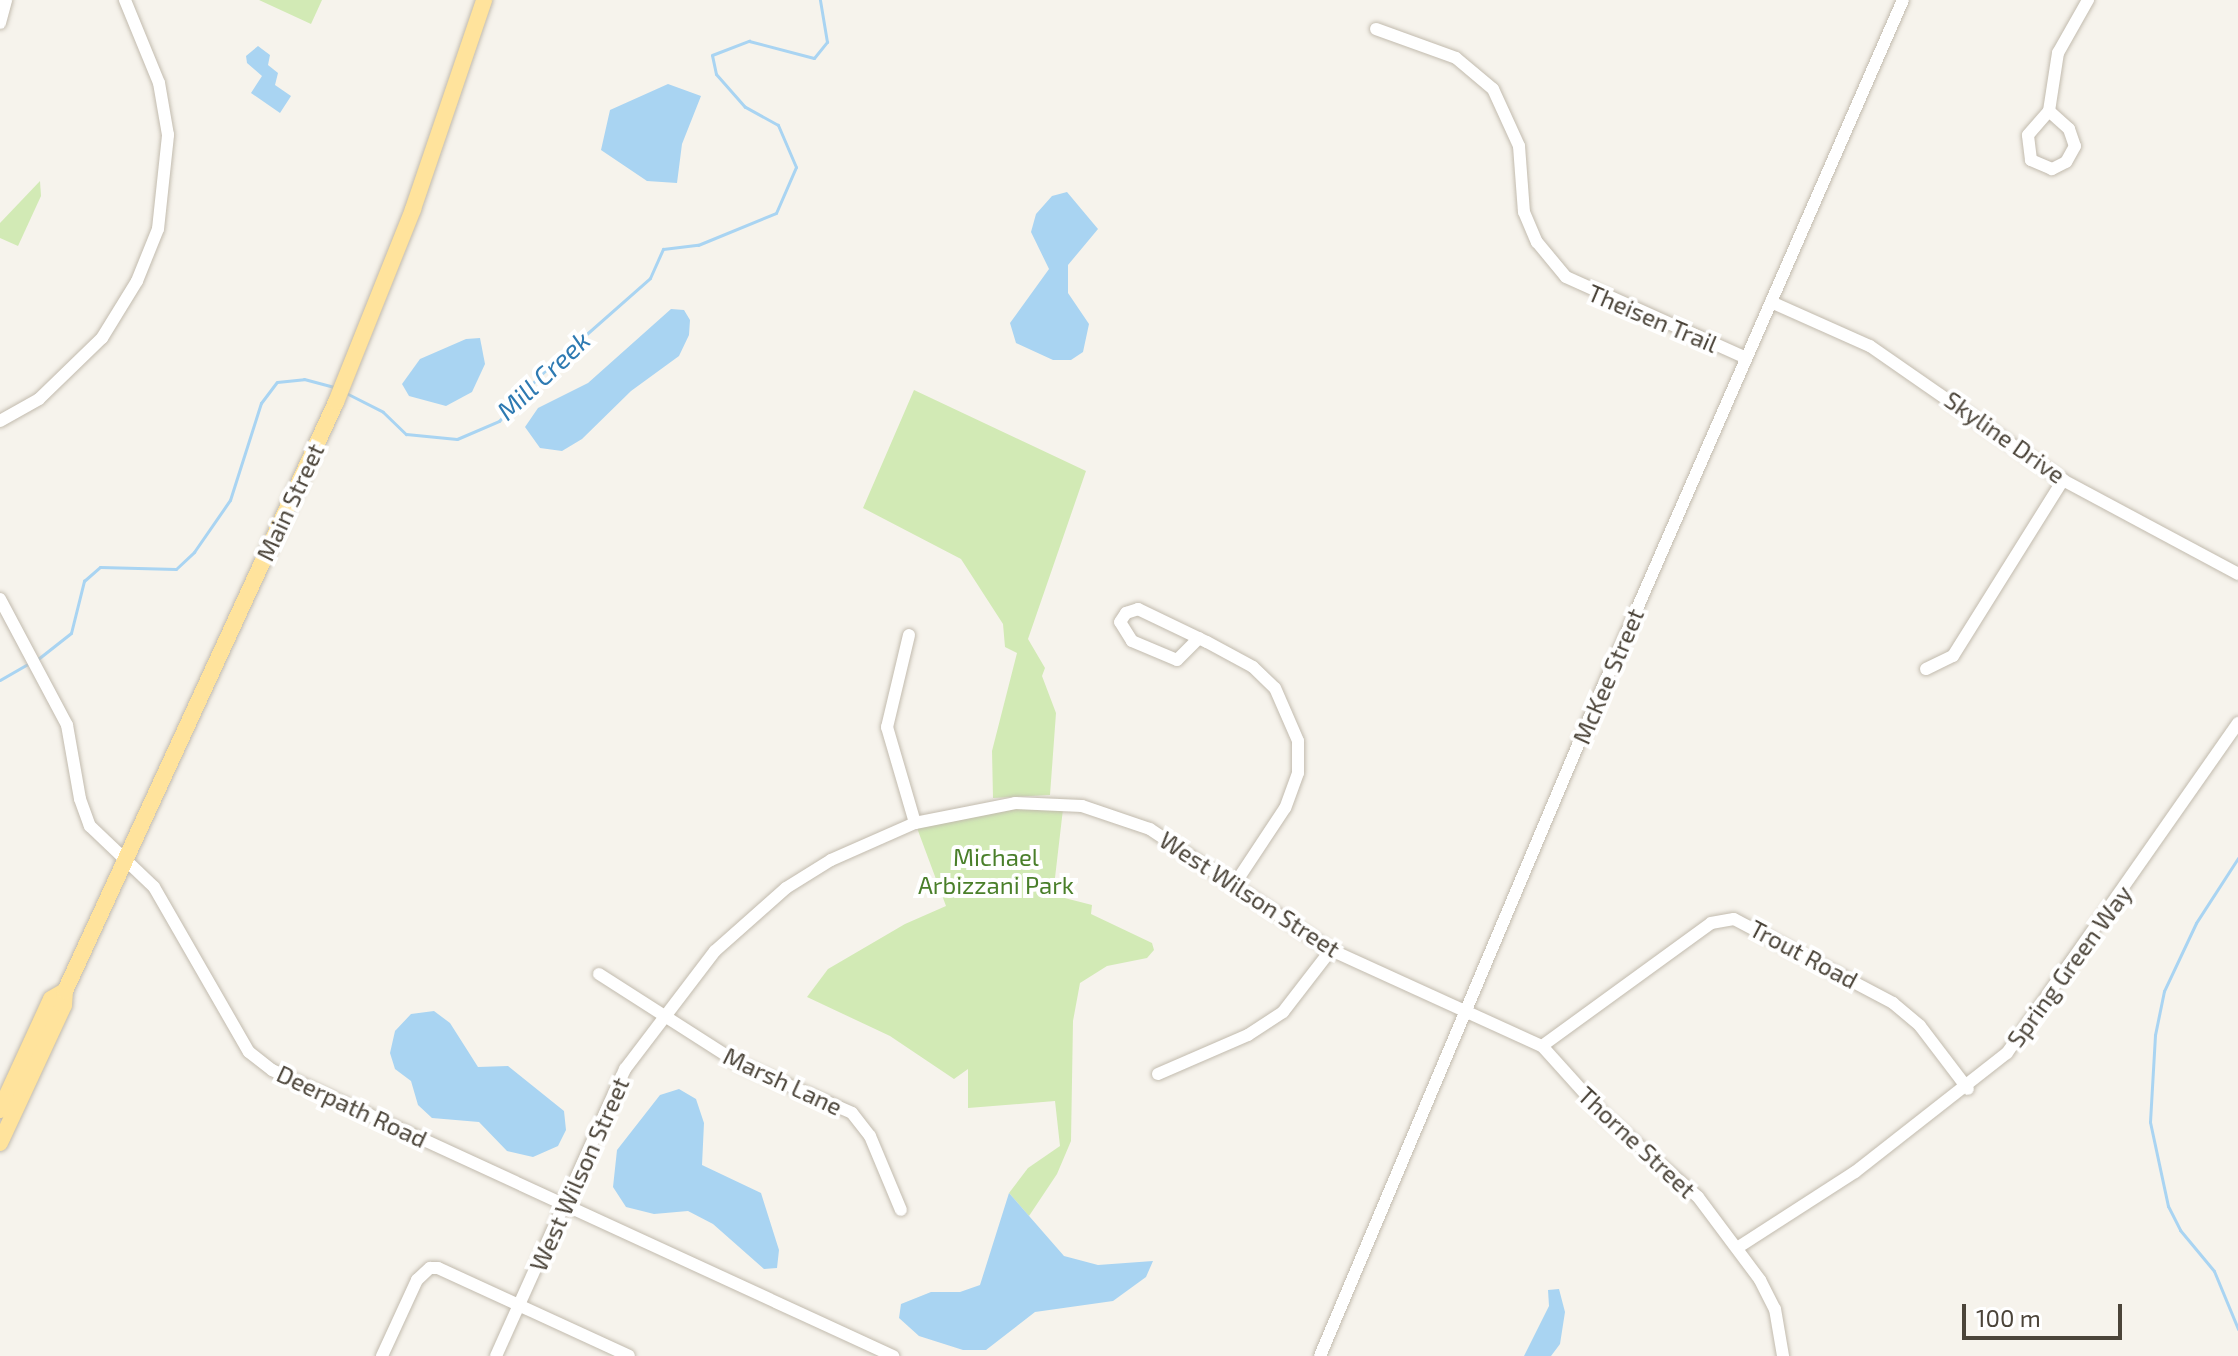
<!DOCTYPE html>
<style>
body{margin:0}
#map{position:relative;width:2238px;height:1356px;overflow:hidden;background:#f6f3ec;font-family:"Exo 2",sans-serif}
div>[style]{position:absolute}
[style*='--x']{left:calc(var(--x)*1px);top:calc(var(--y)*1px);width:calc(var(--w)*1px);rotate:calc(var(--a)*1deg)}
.green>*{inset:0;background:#d2eab5}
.water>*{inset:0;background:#a9d4f2}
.stream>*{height:3px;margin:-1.5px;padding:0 1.5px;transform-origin:1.5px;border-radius:1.5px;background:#a9d4f2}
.roads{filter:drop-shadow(0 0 2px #c2bbae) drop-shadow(0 0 2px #c2bbae)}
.minor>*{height:12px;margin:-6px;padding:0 6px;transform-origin:6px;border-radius:6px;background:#fff}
.major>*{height:16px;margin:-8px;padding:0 8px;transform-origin:8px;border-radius:8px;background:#ffe39c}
span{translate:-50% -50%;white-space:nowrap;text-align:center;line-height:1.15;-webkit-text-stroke:8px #fff;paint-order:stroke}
.street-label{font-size:24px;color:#4b4439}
.park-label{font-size:24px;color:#4a7f2a}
.water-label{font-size:26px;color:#2e7ab2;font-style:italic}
.scale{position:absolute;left:1962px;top:1304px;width:160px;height:36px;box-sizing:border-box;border:4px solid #4b4439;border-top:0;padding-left:10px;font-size:24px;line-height:28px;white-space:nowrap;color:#4b4439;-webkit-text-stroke:6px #fff;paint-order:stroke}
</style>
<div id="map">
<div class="green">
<i style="clip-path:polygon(259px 0,322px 0,311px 24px)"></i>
<i style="clip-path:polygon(40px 181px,41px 196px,18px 246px,0 238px,0 223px)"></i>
<i style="clip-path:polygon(914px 390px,1086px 471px,1028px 639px,1045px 668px,1042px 676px,1056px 713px,1050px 795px,993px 798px,992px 751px,1017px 653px,1005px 647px,1003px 624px,961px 559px,863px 508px)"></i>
<i style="clip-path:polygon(1017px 809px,1063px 809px,1053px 895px,1092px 905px,1091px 914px,1152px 943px,1154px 950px,1147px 958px,1107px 966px,1080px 983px,1073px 1021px,1071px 1141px,1057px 1174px,1029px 1216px,1009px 1193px,1028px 1168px,1060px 1146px,1055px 1101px,968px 1108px,968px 1069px,954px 1079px,890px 1036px,807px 997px,828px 969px,905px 924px,946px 906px,917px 828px)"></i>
</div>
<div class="water">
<i style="clip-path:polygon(258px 46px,270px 55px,268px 65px,278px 73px,275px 85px,291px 96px,280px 113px,251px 93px,262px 76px,247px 63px,246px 56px)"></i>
<i style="clip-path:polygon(668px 84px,701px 96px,682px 144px,677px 183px,647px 181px,601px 150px,610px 110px)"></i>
<i style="clip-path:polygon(1067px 192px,1098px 229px,1068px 265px,1068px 293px,1089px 324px,1083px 352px,1071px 360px,1053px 360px,1016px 343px,1010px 323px,1049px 269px,1031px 232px,1036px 214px,1052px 196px)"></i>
<i style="clip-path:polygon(671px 309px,684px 310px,690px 320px,689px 335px,679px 356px,631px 391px,582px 439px,562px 451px,540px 448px,525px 427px,538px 408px,588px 383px)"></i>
<i style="clip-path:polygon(480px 338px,485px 364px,472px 392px,446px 406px,409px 396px,402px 384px,420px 359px,466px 339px)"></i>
<i style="clip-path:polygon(434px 1011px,450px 1023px,478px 1067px,508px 1066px,564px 1111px,566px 1130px,558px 1146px,533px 1157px,507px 1151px,479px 1122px,432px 1118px,418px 1105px,411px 1081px,395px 1069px,390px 1053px,395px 1031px,411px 1014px)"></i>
<i style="clip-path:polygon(679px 1089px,696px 1099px,704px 1123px,702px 1165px,761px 1193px,779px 1250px,777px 1268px,764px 1269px,713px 1224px,688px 1211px,654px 1214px,626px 1207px,613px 1187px,617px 1150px,660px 1095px)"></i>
<i style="clip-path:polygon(1009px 1193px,1064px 1256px,1098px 1265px,1153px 1261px,1146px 1277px,1113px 1301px,1035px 1312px,986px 1350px,963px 1350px,919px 1336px,899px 1318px,901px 1304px,931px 1292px,960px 1292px,980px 1285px)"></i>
<i style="clip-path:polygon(1559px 1289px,1565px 1312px,1560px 1344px,1551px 1356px,1524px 1356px,1549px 1306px,1548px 1290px)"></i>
</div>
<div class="stream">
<i style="--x:348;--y:394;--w:39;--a:27"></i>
<i style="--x:383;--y:412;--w:32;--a:44"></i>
<i style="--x:406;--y:434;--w:51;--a:5.6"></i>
<i style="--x:457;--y:439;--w:46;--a:-23.2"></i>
<i style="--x:499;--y:421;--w:60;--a:-48.4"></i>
<i style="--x:539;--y:376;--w:148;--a:-41.4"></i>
<i style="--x:650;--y:278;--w:32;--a:-66"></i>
<i style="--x:663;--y:249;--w:35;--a:-7"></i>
<i style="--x:698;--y:245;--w:84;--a:-22.3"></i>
<i style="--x:776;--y:213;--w:50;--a:-66.5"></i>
<i style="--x:796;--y:167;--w:46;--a:-113.2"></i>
<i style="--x:778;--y:125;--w:38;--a:-151"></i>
<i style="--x:745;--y:107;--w:44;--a:-131.3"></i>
<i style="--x:716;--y:74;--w:19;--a:-102"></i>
<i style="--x:712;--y:55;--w:40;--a:-21"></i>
<i style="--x:749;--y:41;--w:67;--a:14.7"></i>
<i style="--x:814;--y:58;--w:21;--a:-51"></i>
<i style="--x:827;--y:42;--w:43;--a:-99.5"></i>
<i style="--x:38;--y:659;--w:42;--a:-38.2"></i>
<i style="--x:71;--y:633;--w:54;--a:-76"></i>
<i style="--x:84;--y:581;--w:21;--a:-41"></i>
<i style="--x:100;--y:567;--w:76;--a:1.5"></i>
<i style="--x:176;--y:569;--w:25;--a:-43"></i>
<i style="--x:194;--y:552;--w:63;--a:-55.3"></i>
<i style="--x:230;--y:500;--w:102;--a:-72.3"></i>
<i style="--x:261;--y:403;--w:26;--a:-53"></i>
<i style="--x:277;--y:382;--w:27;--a:-6"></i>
<i style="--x:304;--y:379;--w:31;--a:15"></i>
<i style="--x:0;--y:680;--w:36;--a:-30"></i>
<i style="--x:2238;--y:858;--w:77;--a:122.9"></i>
<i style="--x:2196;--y:923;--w:75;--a:115.2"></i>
<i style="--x:2164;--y:991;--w:45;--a:101.6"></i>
<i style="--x:2155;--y:1035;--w:87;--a:93.3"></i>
<i style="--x:2150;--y:1122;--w:86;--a:77.9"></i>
<i style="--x:2168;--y:1206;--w:27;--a:63"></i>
<i style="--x:2180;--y:1230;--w:53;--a:50.3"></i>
<i style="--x:2214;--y:1271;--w:63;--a:67.5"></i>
</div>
<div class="roads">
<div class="minor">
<i style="--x:0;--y:23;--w:24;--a:-75"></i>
<i style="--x:1376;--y:29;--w:85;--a:19.9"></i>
<i style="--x:1456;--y:58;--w:48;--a:40"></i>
<i style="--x:1493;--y:89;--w:63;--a:65.5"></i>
<i style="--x:1519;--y:146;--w:66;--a:85.7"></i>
<i style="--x:1524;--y:212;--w:33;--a:67"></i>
<i style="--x:1537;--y:242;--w:45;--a:50.4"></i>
<i style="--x:1566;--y:277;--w:197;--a:24.2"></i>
<i style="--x:2049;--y:111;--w:27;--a:42"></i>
<i style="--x:2069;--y:129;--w:18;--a:71"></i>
<i style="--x:2075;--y:146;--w:18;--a:119"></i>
<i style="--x:2066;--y:162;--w:16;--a:153"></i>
<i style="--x:2052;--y:169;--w:23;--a:-157"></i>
<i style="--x:2031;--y:160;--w:25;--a:-97"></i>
<i style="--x:2028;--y:135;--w:32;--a:-49"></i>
<i style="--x:2049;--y:111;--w:59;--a:-81.2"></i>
<i style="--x:2058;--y:53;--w:61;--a:-60.5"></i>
<i style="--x:1771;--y:302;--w:108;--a:24"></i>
<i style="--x:1870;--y:346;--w:235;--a:34.8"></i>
<i style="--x:2063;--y:480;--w:199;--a:28.2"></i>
<i style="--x:0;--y:421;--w:45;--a:-29.4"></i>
<i style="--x:39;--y:399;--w:88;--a:-44.1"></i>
<i style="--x:102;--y:338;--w:67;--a:-58.4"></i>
<i style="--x:137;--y:281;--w:56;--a:-68"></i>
<i style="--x:158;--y:229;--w:95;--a:-83.9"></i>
<i style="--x:168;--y:135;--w:53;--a:-99.8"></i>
<i style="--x:159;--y:83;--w:90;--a:-112.3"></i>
<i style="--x:0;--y:599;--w:143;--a:62"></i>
<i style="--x:67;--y:725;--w:75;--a:80"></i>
<i style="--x:80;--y:799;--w:29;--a:70"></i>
<i style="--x:90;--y:826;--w:88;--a:43.6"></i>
<i style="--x:154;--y:887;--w:190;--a:60.1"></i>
<i style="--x:249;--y:1052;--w:29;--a:38"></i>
<i style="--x:272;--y:1070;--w:684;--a:24.73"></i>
<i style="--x:909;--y:635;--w:95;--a:103.4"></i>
<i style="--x:887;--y:727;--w:100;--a:73.7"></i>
<i style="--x:1199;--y:638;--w:31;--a:135"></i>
<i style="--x:1177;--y:660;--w:49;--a:-157.1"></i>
<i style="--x:1132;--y:641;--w:22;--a:-122"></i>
<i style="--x:1120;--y:622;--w:11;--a:-56"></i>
<i style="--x:1126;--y:613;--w:13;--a:-18"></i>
<i style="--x:1138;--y:609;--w:76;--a:25.6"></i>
<i style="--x:1207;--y:642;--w:52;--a:28.5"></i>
<i style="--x:1253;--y:667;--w:30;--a:44"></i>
<i style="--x:1275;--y:688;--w:58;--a:66.5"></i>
<i style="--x:1298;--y:741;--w:32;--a:90"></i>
<i style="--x:1298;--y:773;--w:37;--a:110"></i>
<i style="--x:1285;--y:808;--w:89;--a:123.5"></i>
<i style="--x:1926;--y:669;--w:30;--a:-26"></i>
<i style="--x:1953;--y:656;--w:208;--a:-58"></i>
<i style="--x:599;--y:974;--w:167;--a:32.6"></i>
<i style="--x:740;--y:1064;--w:122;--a:23.6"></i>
<i style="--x:852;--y:1113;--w:29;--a:52"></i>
<i style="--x:870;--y:1136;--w:80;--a:67.3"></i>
<i style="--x:1542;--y:1046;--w:209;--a:-36"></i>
<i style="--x:1711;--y:923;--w:23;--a:-10"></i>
<i style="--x:1734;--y:919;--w:180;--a:27.8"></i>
<i style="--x:1893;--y:1003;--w:35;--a:40"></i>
<i style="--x:1920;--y:1026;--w:79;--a:52.7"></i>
<i style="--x:1158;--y:1074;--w:98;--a:-23.4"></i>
<i style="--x:1248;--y:1035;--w:42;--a:-33.3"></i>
<i style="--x:1283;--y:1012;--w:78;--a:-52.3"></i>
<i style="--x:1737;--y:1248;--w:140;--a:-32.8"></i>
<i style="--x:1855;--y:1172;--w:193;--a:-38.1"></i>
<i style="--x:2007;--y:1053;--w:403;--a:-55"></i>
<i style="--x:382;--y:1356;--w:84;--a:-65.3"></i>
<i style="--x:417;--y:1280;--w:18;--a:-43"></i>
<i style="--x:430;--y:1268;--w:8;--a:0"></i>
<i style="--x:438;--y:1268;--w:210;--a:24.7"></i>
<i style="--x:496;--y:1356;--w:315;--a:-65.8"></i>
<i style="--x:625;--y:1069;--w:148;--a:-52.7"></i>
<i style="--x:715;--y:951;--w:95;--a:-41.6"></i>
<i style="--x:786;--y:888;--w:53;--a:-31.9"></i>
<i style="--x:831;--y:860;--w:92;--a:-23.8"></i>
<i style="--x:915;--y:823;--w:102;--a:-11.3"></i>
<i style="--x:1015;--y:803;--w:67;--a:2.6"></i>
<i style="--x:1082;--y:806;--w:72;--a:18.7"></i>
<i style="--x:1150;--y:829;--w:218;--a:33.8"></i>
<i style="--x:1331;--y:950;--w:232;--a:24.5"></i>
<i style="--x:1542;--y:1046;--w:96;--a:48"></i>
<i style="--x:1606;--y:1117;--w:122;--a:41"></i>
<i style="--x:1698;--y:1197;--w:104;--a:53.2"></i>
<i style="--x:1760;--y:1280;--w:33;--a:63"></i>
<i style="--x:1775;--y:1309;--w:48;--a:80.3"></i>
<i style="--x:1320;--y:1356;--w:697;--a:-67.11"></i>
<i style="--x:1591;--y:714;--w:779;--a:-66.4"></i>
</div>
<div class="major">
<i style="--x:0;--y:1110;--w:122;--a:-65.3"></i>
<i style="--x:51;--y:999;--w:16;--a:-30"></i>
<i style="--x:0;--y:1143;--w:152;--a:-65.1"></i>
<i style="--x:64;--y:1005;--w:14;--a:-86"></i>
<i style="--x:65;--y:991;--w:648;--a:-65.29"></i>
<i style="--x:336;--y:402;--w:208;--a:-68.2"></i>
<i style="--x:413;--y:209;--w:221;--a:-71.2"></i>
</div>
</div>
<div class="street-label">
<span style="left:1653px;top:318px;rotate:23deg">Theisen Trail</span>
<span style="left:2005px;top:437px;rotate:35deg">Skyline Drive</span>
<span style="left:290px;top:502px;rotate:-65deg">Main Street</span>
<span style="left:1608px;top:676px;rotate:-67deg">McKee Street</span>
<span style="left:1250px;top:894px;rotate:33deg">West Wilson Street</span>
<span style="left:1804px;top:954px;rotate:28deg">Trout Road</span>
<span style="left:2069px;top:966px;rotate:-54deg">Spring Green Way</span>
<span style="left:783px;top:1081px;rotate:25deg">Marsh Lane</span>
<span style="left:352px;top:1106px;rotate:25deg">Deerpath Road</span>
<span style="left:1637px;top:1142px;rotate:43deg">Thorne Street</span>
<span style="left:579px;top:1174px;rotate:-66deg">West Wilson Street</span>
</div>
<div class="park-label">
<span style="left:996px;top:871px">Michael<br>Arbizzani Park</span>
</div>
<div class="water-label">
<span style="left:543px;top:375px;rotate:-43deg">Mill Creek</span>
</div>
<div class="scale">100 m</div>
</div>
